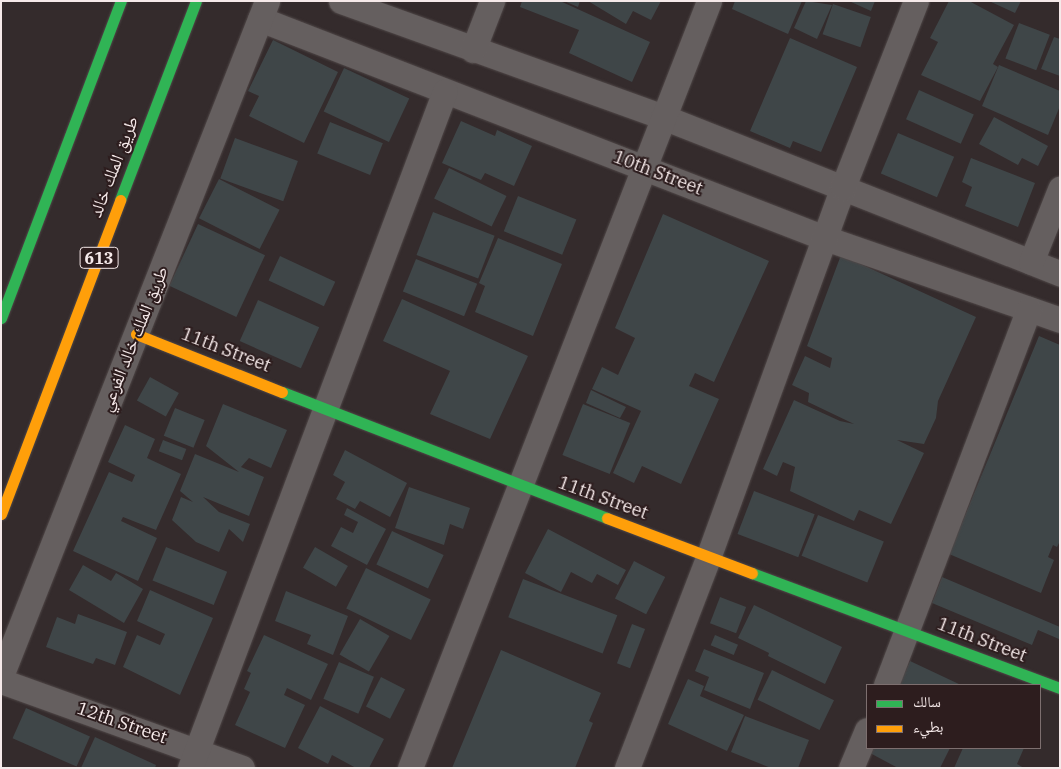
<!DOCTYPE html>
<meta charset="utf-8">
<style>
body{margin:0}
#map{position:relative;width:1061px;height:769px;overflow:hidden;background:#342b2c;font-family:"IBM Plex Serif","Noto Naskh Arabic",serif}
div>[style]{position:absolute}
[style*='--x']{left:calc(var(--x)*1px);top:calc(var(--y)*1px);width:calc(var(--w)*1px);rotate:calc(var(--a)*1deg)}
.building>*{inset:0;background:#3f4648;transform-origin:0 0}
.roads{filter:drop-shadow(0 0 1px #4f4747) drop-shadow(0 0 1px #4f4747)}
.street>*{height:25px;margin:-12.5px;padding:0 12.5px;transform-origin:12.5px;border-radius:12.5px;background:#655f5f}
.fast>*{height:11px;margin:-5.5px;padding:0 5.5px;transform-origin:5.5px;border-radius:5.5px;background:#30b455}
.slow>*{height:11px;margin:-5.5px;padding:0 5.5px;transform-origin:5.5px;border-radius:5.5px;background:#ff9f0a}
span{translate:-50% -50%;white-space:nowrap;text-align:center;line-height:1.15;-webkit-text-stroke:4px #2d1d1e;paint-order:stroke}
.shield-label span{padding:1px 4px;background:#2d1d1e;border:1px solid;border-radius:4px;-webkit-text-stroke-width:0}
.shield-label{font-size:16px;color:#f5e9e9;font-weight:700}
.street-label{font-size:18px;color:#f5e9e9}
.frame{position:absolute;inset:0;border:2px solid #f5e9e9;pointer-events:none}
.legend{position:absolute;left:866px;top:684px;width:175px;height:65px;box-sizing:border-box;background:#2d1d1e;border:1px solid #7d6f6f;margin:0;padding:6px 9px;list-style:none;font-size:15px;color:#f5e9e9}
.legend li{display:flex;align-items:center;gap:10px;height:25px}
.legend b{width:25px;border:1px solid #7d6f6f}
</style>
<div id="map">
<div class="building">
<i style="clip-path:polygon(522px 1px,560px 1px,650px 42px,632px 82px,569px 53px,579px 30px,520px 7px)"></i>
<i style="clip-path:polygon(564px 1px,580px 1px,578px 7px)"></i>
<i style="clip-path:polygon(588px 1px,661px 1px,651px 20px,633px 11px,626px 24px)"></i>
<i style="clip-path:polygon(735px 1px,802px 1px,788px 34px,732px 9px)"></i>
<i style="clip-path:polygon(806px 1px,832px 5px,817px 39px,794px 28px)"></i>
<i style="clip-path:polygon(849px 1px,875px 1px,871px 11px)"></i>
<i style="clip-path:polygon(949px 1px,969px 1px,1014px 25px,993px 64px,998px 67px,980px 101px,921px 75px,938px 42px,930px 38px)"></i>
<i style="clip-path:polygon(989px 1px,1021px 1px,1015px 13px)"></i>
<i style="left:833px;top:4px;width:40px;height:32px;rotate:19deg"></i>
<i style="left:1019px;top:23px;width:33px;height:38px;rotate:21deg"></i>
<i style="clip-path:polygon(1054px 37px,1060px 39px,1060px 76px,1041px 69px)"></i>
<i style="clip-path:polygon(790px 38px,857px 67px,821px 152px,793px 141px,790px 148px,750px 131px)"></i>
<i style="clip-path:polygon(273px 40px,338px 72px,304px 143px,249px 116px,259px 96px,248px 91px)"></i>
<i style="clip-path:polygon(999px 65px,1060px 91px,1060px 106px,1048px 135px,982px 106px)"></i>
<i style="left:344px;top:68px;width:72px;height:48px;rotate:25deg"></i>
<i style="left:919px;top:90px;width:60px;height:32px;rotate:24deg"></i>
<i style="clip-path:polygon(994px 117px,1048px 146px,1038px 166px,1022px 158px,1018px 165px,979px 144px)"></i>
<i style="clip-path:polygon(461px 121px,495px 136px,497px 130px,532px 146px,514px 186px,485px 173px,481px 180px,442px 163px)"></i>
<i style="left:330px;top:122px;width:57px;height:34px;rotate:22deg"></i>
<i style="left:898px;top:133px;width:61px;height:44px;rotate:23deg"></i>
<i style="left:235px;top:138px;width:67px;height:43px;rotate:20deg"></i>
<i style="clip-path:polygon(971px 158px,1035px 183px,1018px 227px,965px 206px,972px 187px,962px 182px)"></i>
<i style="left:449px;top:168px;width:64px;height:34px;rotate:26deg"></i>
<i style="left:219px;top:179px;width:68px;height:44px;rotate:27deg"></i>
<i style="left:518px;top:196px;width:63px;height:38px;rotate:22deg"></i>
<i style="left:433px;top:212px;width:66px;height:46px;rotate:21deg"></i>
<i style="clip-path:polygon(663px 214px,769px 261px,714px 382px,695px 373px,689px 386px,719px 399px,681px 484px,642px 466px,634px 483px,613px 473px,641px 411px,592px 389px,602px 367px,618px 375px,635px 338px,615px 328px)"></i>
<i style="left:198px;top:224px;width:74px;height:68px;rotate:25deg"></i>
<i style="clip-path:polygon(498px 238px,562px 264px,533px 336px,475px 312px,485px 286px,479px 283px)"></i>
<i style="clip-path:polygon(841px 255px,976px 317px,938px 401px,936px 418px,924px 444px,897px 440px,924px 453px,891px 524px,859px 510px,854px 521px,790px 491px,795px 467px,783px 462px,777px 476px,763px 469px,794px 400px,840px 421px,854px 424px,808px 402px,809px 393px,792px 385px,805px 356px,830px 368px,832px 358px,807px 346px)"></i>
<i style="left:280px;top:256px;width:61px;height:27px;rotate:25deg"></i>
<i style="left:416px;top:259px;width:66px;height:35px;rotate:22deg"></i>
<i style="clip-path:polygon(402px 299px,528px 356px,490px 439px,430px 414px,450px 371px,383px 341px)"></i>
<i style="left:258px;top:300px;width:67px;height:45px;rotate:24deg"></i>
<i style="clip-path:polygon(1039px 336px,1060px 345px,1060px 541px,1057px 547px,1053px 545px,1048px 557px,1054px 560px,1041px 593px,949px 554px)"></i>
<i style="left:150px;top:377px;width:33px;height:27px;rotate:29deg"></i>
<i style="clip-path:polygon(591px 390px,626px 407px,620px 418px,586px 403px)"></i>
<i style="clip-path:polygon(223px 404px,287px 430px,271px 468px,249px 458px,241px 467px,264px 477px,249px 516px,203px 497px,219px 512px,250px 524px,243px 542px,229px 529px,219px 552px,196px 542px,172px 520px,181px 497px,193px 502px,180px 491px,195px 454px,239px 472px,206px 446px)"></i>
<i style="left:583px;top:404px;width:51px;height:55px;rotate:22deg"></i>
<i style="left:175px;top:408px;width:32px;height:30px;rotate:22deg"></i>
<i style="clip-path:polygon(125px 425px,155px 439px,147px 458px,181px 474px,156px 530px,123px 517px,121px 521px,157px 538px,138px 581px,73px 551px,109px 472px,132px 482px,135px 475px,108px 462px)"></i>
<i style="left:163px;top:440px;width:25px;height:12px;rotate:21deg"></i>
<i style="clip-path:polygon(345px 450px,407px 483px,390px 517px,360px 501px,355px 509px,336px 499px,345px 482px,333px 475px)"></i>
<i style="clip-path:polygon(409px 487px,470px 508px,463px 529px,450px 524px,444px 545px,395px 528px)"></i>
<i style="left:754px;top:491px;width:65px;height:46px;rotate:21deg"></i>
<i style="clip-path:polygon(347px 508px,386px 529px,367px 565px,331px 546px,341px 527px,353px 533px,358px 522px,344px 515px)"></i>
<i style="left:818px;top:515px;width:71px;height:44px;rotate:22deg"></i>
<i style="clip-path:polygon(548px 529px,626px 570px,618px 585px,597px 574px,592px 583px,571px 572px,561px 592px,525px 573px)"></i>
<i style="left:392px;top:531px;width:57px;height:37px;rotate:25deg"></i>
<i style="left:166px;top:547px;width:66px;height:36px;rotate:22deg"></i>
<i style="left:315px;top:547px;width:38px;height:24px;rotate:30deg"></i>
<i style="left:634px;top:561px;width:35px;height:42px;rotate:27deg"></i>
<i style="clip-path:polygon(83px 565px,111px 581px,116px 573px,143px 589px,124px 623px,69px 590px)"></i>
<i style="left:366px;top:568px;width:72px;height:45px;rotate:26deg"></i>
<i style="clip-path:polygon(942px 577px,1060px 627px,1059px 639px,1038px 630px,1032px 645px,932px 603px)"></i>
<i style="left:523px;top:579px;width:101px;height:41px;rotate:21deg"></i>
<i style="clip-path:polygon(150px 590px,213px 618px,180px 695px,123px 667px,137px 635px,160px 645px,165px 634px,137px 621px)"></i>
<i style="clip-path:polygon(286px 591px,348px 616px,333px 655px,307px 644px,311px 635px,275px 621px)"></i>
<i style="left:720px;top:597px;width:28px;height:28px;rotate:21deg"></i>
<i style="clip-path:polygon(754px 605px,842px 647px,825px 684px,768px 656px,769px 653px,738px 638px)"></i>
<i style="clip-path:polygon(78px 614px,127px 632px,115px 665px,96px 658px,93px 664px,46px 647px,57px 617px,75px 624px)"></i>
<i style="left:360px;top:619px;width:34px;height:41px;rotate:30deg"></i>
<i style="left:632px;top:624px;width:14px;height:42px;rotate:21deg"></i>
<i style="clip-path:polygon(264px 635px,328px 664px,311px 700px,287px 688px,284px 695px,305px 705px,285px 748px,235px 725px,250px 692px,244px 689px,251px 673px,247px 671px)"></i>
<i style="left:715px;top:635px;width:25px;height:11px;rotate:23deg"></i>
<i style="clip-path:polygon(704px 649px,764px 673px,750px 709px,704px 690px,709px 677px,695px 671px)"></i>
<i style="clip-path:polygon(501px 650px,601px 693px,589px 721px,593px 723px,575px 768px,452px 768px)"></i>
<i style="clip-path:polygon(910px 661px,961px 685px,899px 685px)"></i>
<i style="left:339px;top:662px;width:38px;height:40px;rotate:23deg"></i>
<i style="left:772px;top:670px;width:69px;height:33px;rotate:26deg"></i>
<i style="left:381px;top:677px;width:27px;height:33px;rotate:27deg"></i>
<i style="clip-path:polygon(688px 679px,704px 686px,700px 696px,744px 715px,727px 751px,668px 724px)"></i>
<i style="clip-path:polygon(320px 706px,384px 739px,369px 768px,356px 768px,332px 755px,328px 764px,298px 748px)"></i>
<i style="left:26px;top:708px;width:70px;height:33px;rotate:24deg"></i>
<i style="clip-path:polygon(745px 716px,809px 740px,798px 768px,771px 768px,731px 752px)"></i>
<i style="clip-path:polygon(95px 737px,156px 765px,155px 768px,81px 768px)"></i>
<i style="clip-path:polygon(873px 748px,950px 748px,940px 768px,898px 768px,870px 753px)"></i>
<i style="clip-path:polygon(963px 748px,1024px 748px,1017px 764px,1024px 768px,954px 768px)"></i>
</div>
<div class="roads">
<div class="street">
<i style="--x:341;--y:1;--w:342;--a:19.8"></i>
<i style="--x:663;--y:117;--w:427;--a:21.5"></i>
<i style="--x:260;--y:19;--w:606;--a:21.19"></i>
<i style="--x:825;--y:238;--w:249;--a:19.2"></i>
<i style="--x:473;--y:50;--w:53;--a:-68.8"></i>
<i style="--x:1031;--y:262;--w:79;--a:-68.3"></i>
<i style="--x:1;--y:676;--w:726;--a:-68.49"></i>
<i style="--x:1;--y:681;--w:256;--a:19.8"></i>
<i style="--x:886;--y:685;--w:402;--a:-69.2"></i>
<i style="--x:190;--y:768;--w:723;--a:-69.36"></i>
<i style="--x:410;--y:768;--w:823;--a:-68.7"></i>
<i style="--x:627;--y:768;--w:228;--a:-68.9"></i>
<i style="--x:709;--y:555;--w:392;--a:-70"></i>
<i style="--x:843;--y:187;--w:200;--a:-68.6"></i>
<i style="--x:851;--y:768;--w:41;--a:-67.2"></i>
</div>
<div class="fast">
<i style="--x:120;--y:200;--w:213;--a:-69.1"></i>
<i style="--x:1;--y:318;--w:339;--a:-69.3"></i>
<i style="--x:282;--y:392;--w:349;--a:21.2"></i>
<i style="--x:752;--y:573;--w:329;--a:20.5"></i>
</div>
<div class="slow">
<i style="--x:136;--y:334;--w:157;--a:21.7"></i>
<i style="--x:1;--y:514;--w:336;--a:-69.2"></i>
<i style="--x:607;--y:518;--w:155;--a:20.8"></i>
</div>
</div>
<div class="shield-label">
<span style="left:99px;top:258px">613</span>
</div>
<div class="street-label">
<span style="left:114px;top:167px;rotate:-69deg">طريق الملك خالد</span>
<span style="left:658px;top:173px;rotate:21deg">10th Street</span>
<span style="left:134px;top:339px;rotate:-68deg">طريق الملك خالد الفرعي</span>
<span style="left:226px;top:350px;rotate:21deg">11th Street</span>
<span style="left:603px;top:498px;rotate:20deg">11th Street</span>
<span style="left:982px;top:640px;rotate:21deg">11th Street</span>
<span style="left:122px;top:723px;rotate:19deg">12th Street</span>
</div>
<div class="frame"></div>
<ul class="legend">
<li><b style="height:6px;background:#30b455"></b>سالك</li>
<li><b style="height:6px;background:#ff9f0a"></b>بطيء</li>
</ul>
</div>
